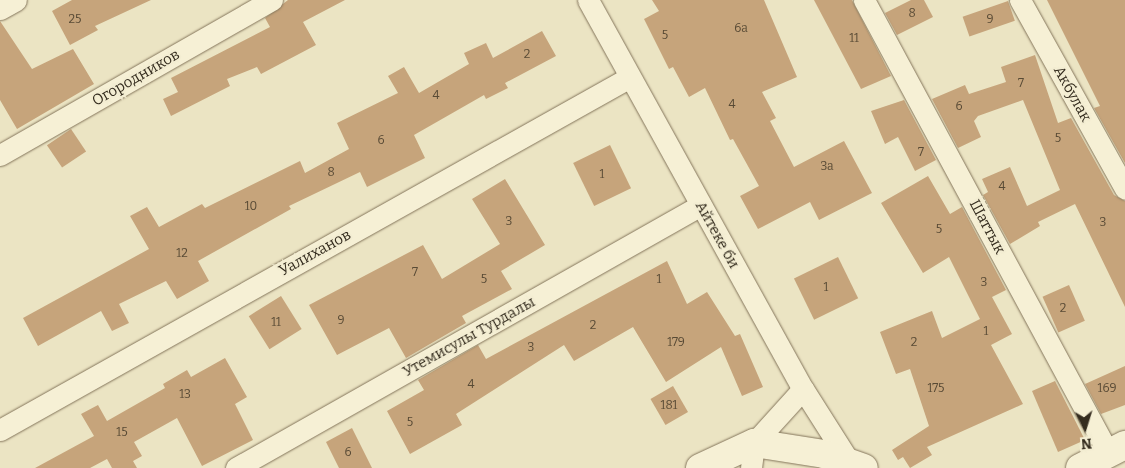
<!DOCTYPE html>
<meta charset="utf-8">
<style>
body{margin:0}
#map{position:relative;width:1125px;height:468px;overflow:hidden;background:#ebe4c3;font-family:Bitter,serif}
div>[style]{position:absolute}
[style*='--x']{left:calc(var(--x)*1px);top:calc(var(--y)*1px);width:calc(var(--w)*1px);rotate:calc(var(--a)*1deg)}
.building>*{inset:0;background:#c6a47b;transform-origin:0 0}
.roads{filter:drop-shadow(0 0 1px #84755b) drop-shadow(0 0 1px #84755b)}
.minor>*{height:21px;margin:-10.5px;padding:0 10.5px;transform-origin:10.5px;border-radius:10.5px;background:#f6f0d5}
.secondary>*{height:28px;margin:-14px;padding:0 14px;transform-origin:14px;border-radius:14px;background:#f6f0d5}
span{translate:-50% -50%;white-space:nowrap;text-align:center;line-height:1.15;-webkit-text-stroke:4px #f3edd2;paint-order:stroke}
.number-label{font-size:12px;color:#584a35}
.number-label span{-webkit-text-stroke-width:0}
.street-label{font-size:15px;color:#342c1e}
.north{position:absolute;left:1060px;top:403px;width:50px;height:50px;-webkit-text-stroke:4px #f3edd2;paint-order:stroke;rotate:175deg;font-size:14px;font-weight:700;line-height:20px;text-align:center;color:#342c1e}
.north::after{content:'';display:block;margin:auto;width:18px;height:22px;background:#342c1e;clip-path:polygon(50% 0,100% 100%,50% 72%,0 100%)}
</style>
<div id="map">
<div class="building">
<i style="clip-path:polygon(72px 0,151px 0,95px 26px,98px 30px,70px 45px,52px 11px)"></i>
<i style="clip-path:polygon(288px 0,345px 0,303px 22px,316px 45px,261px 74px,257px 67px,227px 79px,230px 86px,171px 116px,163px 99px,178px 92px,171px 78px,270px 27px,265px 18px)"></i>
<i style="clip-path:polygon(652px 0,764px 0,797px 77px,762px 92px,776px 118px,770px 121px,794px 167px,844px 141px,872px 193px,819px 220px,810px 202px,758px 229px,740px 196px,759px 186px,733px 139px,730px 140px,705px 88px,689px 97px,673px 67px,669px 69px,644px 19px,659px 11px)"></i>
<i style="clip-path:polygon(814px 0,852px 0,891px 76px,861px 89px)"></i>
<i style="clip-path:polygon(911px 0,924px 0,933px 17px,897px 35px,885px 13px)"></i>
<i style="clip-path:polygon(1047px 0,1125px 0,1125px 163px,1094px 108px,1100px 106px)"></i>
<i style="left:1008px;top:1px;width:21px;height:48px;rotate:71deg"></i>
<i style="clip-path:polygon(0 21px,32px 69px,73px 49px,94px 84px,17px 129px,0 100px)"></i>
<i style="clip-path:polygon(542px 31px,556px 56px,505px 83px,508px 88px,486px 99px,484px 95px,414px 135px,425px 158px,367px 187px,360px 172px,289px 206px,291px 209px,198px 261px,209px 281px,177px 299px,166px 281px,119px 304px,129px 323px,112px 331px,101px 311px,38px 346px,23px 318px,149px 249px,130px 216px,147px 207px,159px 227px,202px 204px,205px 208px,300px 161px,305px 173px,349px 149px,337px 123px,398px 93px,388px 76px,404px 67px,419px 93px,469px 64px,464px 53px,486px 43px,493px 58px)"></i>
<i style="clip-path:polygon(1035px 55px,1058px 123px,1071px 118px,1114px 195px,1125px 201px,1125px 307px,1075px 204px,1038px 222px,1040px 226px,1010px 244px,983px 195px,988px 192px,982px 179px,1010px 167px,1027px 206px,1060px 190px,1023px 100px,978px 116px,974px 121px,981px 137px,958px 148px,932px 99px,965px 85px,969px 94px,1006px 82px,1001px 67px)"></i>
<i style="clip-path:polygon(904px 100px,936px 160px,915px 171px,898px 137px,885px 144px,871px 111px)"></i>
<i style="left:71px;top:129px;width:27px;height:29px;rotate:56deg"></i>
<i style="left:610px;top:145px;width:48px;height:41px;rotate:64deg"></i>
<i style="clip-path:polygon(928px 176px,950px 214px,962px 207px,1006px 290px,992px 297px,1012px 334px,991px 345px,1023px 404px,927px 447px,932px 455px,910px 468px,903px 457px,898px 460px,892px 450px,929px 426px,910px 369px,896px 374px,880px 332px,932px 311px,942px 338px,980px 319px,949px 257px,923px 273px,881px 203px)"></i>
<i style="clip-path:polygon(505px 179px,545px 245px,501px 271px,512px 289px,462px 316px,466px 323px,406px 358px,389px 328px,337px 355px,309px 305px,423px 245px,442px 279px,500px 244px,472px 199px)"></i>
<i style="left:838px;top:257px;width:46px;height:49px;rotate:64deg"></i>
<i style="clip-path:polygon(667px 261px,687px 304px,707px 292px,735px 336px,740px 334px,763px 387px,742px 396px,721px 347px,666px 382px,633px 327px,574px 361px,564px 345px,456px 414px,462px 425px,410px 454px,387px 411px,424px 390px,418px 380px,478px 345px,486px 359px)"></i>
<i style="left:1069px;top:285px;width:39px;height:29px;rotate:66deg"></i>
<i style="left:281px;top:296px;width:39px;height:38px;rotate:58deg"></i>
<i style="clip-path:polygon(225px 358px,247px 397px,235px 404px,253px 440px,202px 466px,177px 418px,134px 442px,142px 456px,133px 461px,137px 468px,112px 468px,107px 459px,90px 468px,35px 468px,94px 436px,81px 414px,98px 405px,107px 421px,165px 388px,163px 384px,187px 370px,191px 377px)"></i>
<i style="clip-path:polygon(1125px 366px,1125px 405px,1101px 414px,1085px 384px)"></i>
<i style="clip-path:polygon(1055px 381px,1085px 440px,1058px 452px,1032px 391px)"></i>
<i style="left:673px;top:386px;width:30px;height:26px;rotate:60deg"></i>
<i style="clip-path:polygon(352px 428px,372px 468px,339px 468px,326px 442px)"></i>
</div>
<div class="roads">
<div class="minor">
<i style="--x:588;--y:0;--w:444;--a:61.1"></i>
<i style="--x:803;--y:389;--w:84;--a:57.6"></i>
<i style="--x:848;--y:460;--w:8;--a:104"></i>
<i style="--x:864;--y:0;--w:516;--a:61.65"></i>
<i style="--x:1020;--y:0;--w:216;--a:60.9"></i>
<i style="--x:0;--y:9;--w:18;--a:-29"></i>
<i style="--x:0;--y:155;--w:313;--a:-29.7"></i>
<i style="--x:0;--y:430;--w:722;--a:-29.26"></i>
<i style="--x:236;--y:468;--w:534;--a:-29.49"></i>
<i style="--x:751;--y:468;--w:25;--a:-83"></i>
<i style="--x:754;--y:443;--w:73;--a:-47.8"></i>
</div>
<div class="secondary">
<i style="--x:700;--y:468;--w:60;--a:-24.8"></i>
<i style="--x:754;--y:443;--w:71;--a:8.9"></i>
<i style="--x:824;--y:454;--w:42;--a:19.3"></i>
<i style="--x:1080;--y:468;--w:51;--a:-27.1"></i>
</div>
</div>
<div class="number-label">
<span style="left:912px;top:14px">8</span>
<span style="left:75px;top:20px">25</span>
<span style="left:990px;top:20px">9</span>
<span style="left:741px;top:29px">6а</span>
<span style="left:665px;top:36px">5</span>
<span style="left:854px;top:39px">11</span>
<span style="left:527px;top:55px">2</span>
<span style="left:1021px;top:84px">7</span>
<span style="left:436px;top:96px">4</span>
<span style="left:732px;top:105px">4</span>
<span style="left:959px;top:107px">6</span>
<span style="left:1058px;top:139px">5</span>
<span style="left:381px;top:141px">6</span>
<span style="left:921px;top:153px">7</span>
<span style="left:827px;top:167px">3а</span>
<span style="left:331px;top:173px">8</span>
<span style="left:602px;top:175px">1</span>
<span style="left:1002px;top:187px">4</span>
<span style="left:251px;top:207px">10</span>
<span style="left:509px;top:222px">3</span>
<span style="left:1103px;top:223px">3</span>
<span style="left:939px;top:230px">5</span>
<span style="left:182px;top:254px">12</span>
<span style="left:415px;top:273px">7</span>
<span style="left:484px;top:280px">5</span>
<span style="left:659px;top:280px">1</span>
<span style="left:984px;top:283px">3</span>
<span style="left:826px;top:288px">1</span>
<span style="left:1063px;top:309px">2</span>
<span style="left:341px;top:321px">9</span>
<span style="left:276px;top:323px">11</span>
<span style="left:593px;top:326px">2</span>
<span style="left:986px;top:332px">1</span>
<span style="left:676px;top:343px">179</span>
<span style="left:914px;top:343px">2</span>
<span style="left:531px;top:348px">3</span>
<span style="left:471px;top:385px">4</span>
<span style="left:936px;top:389px">175</span>
<span style="left:1107px;top:389px">169</span>
<span style="left:185px;top:395px">13</span>
<span style="left:669px;top:406px">181</span>
<span style="left:410px;top:423px">5</span>
<span style="left:122px;top:433px">15</span>
<span style="left:348px;top:453px">6</span>
</div>
<div class="street-label">
<span style="left:136px;top:78px;rotate:-30deg">Огородников</span>
<span style="left:1072px;top:94px;rotate:61deg">Акбулак</span>
<span style="left:987px;top:227px;rotate:62deg">Шаттык</span>
<span style="left:717px;top:235px;rotate:61deg">Айтеке би</span>
<span style="left:315px;top:253px;rotate:-29deg">Уалиханов</span>
<span style="left:469px;top:337px;rotate:-29deg">Утемисулы Турдалы</span>
</div>
<div class="north">N</div>
</div>
